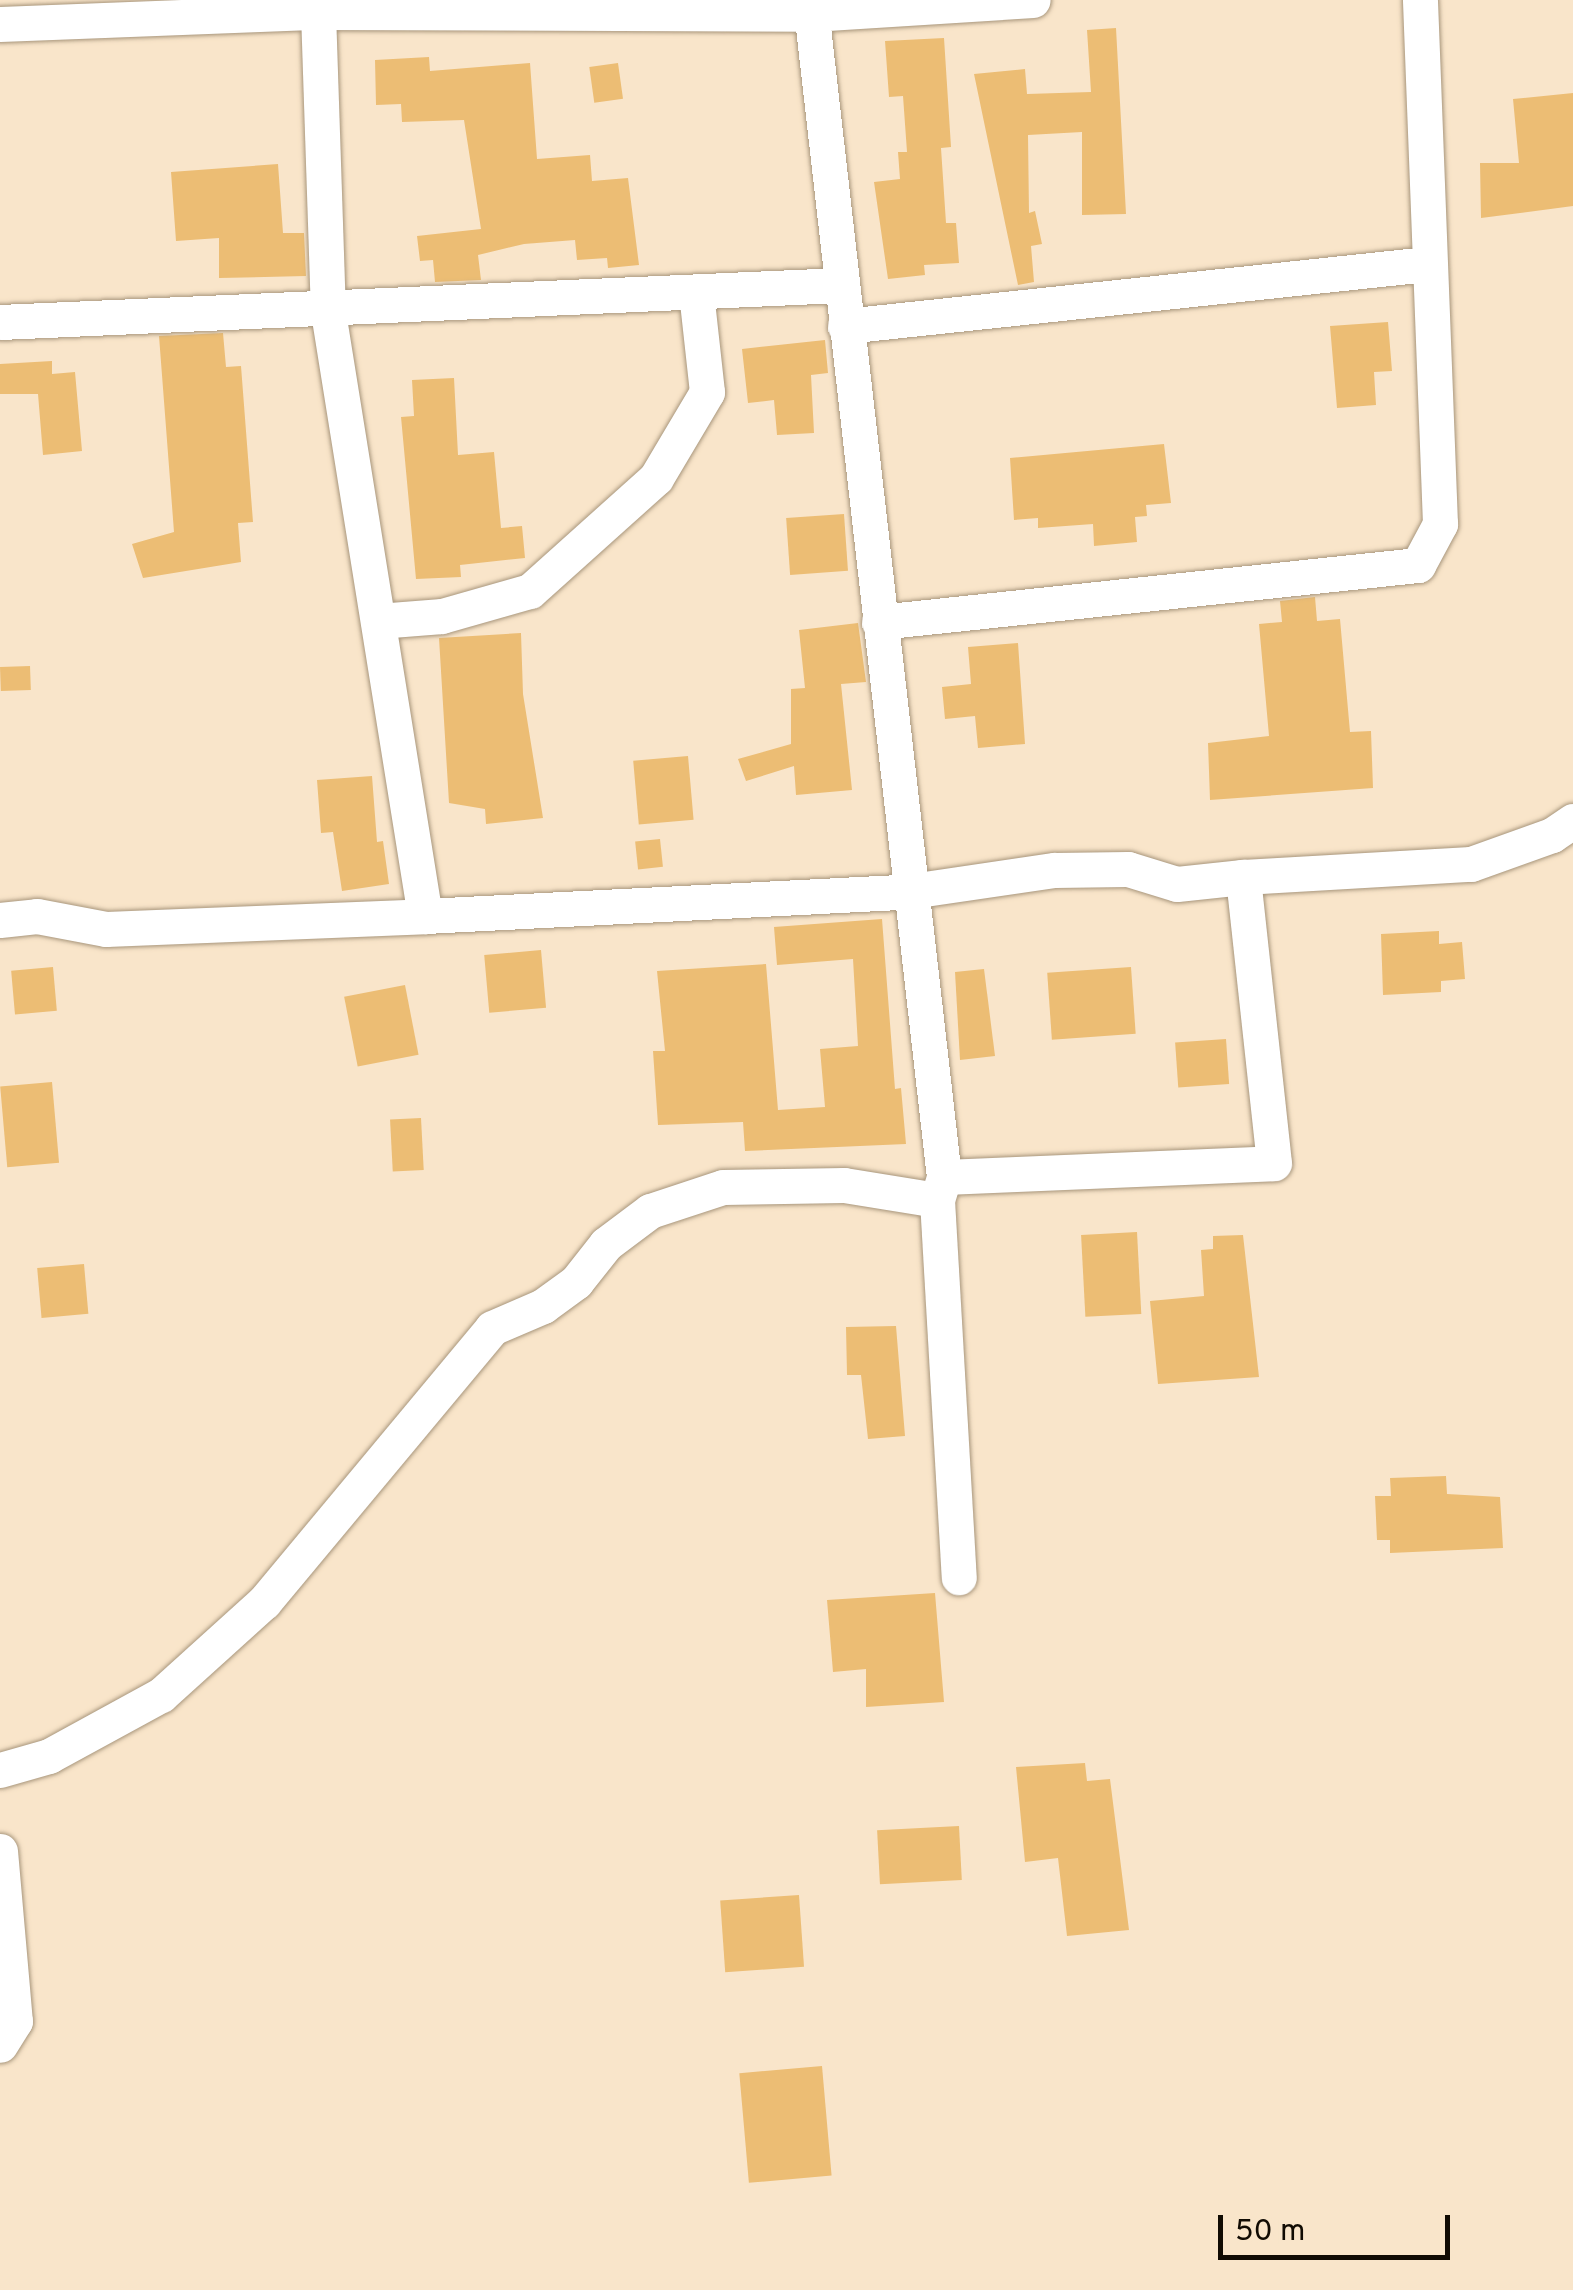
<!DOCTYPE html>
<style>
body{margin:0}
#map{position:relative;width:1573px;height:2290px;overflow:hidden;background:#f9e5ca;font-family:Overpass,sans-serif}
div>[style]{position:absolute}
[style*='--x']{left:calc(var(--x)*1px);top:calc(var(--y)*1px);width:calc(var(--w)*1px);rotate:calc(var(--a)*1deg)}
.building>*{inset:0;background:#ecbd74;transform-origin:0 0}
.roads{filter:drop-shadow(0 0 2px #a8967c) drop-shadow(0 0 2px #a8967c)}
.street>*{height:35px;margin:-17.5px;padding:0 17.5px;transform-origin:17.5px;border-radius:17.5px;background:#fff}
span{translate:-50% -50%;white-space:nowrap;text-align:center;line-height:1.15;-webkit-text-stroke:10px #f9e5ca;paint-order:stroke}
.scale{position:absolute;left:1218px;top:2215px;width:232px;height:45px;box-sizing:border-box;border:5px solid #110b03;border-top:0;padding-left:12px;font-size:30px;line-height:35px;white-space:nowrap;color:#110b03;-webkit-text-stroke:8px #f9e5ca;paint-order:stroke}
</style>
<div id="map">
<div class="building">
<i style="clip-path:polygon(1116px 28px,1126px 214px,1082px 215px,1082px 132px,1028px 135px,1029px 213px,1035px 211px,1042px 244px,1031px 246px,1034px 282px,1018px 285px,974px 74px,1025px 69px,1027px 94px,1091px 92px,1087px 30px)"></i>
<i style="clip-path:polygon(944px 38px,951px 147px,941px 148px,946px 223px,956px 223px,959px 263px,924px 265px,925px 275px,888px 279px,874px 182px,900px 179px,898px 152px,907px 152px,903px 96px,889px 97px,885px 41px)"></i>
<i style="clip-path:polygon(429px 57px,430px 71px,530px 63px,537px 159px,590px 155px,592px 181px,628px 178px,639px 265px,608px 268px,607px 258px,577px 260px,575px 240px,524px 244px,478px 255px,481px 280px,435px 282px,433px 260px,420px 261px,417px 236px,481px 229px,464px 120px,402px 122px,401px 104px,376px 105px,375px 60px)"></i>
<i style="left:618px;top:63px;width:36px;height:29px;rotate:82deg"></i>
<i style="clip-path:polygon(1573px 93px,1573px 206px,1481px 218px,1480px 163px,1519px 163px,1513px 99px)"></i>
<i style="clip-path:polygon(278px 164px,283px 233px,304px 233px,306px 276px,219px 278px,219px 238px,176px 241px,171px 172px)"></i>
<i style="clip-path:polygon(1388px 322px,1392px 371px,1374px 372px,1376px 405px,1337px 408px,1330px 326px)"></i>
<i style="clip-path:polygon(223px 333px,226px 367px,241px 366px,253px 522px,238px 523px,241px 562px,143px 578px,132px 544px,174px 532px,159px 336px)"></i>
<i style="clip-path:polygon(825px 340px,828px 373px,811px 375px,814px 433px,777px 435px,774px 400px,748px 403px,742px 349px)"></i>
<i style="clip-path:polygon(52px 361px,52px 374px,75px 372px,82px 451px,43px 455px,38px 394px,0 394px,0 364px)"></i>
<i style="clip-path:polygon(454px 378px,458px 455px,494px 452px,501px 528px,522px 526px,525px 558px,460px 565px,461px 577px,416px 579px,401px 417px,414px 416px,412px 380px)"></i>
<i style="clip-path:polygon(1164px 444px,1171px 503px,1146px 505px,1147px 516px,1135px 517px,1137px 542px,1094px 546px,1093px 524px,1038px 528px,1038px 518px,1014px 520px,1010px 458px)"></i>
<i style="left:844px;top:514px;width:57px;height:58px;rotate:86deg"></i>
<i style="clip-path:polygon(1315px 597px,1317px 621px,1340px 619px,1350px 732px,1371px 731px,1373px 788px,1210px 800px,1208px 743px,1269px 736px,1259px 624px,1282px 622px,1280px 601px)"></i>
<i style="clip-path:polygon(858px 623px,866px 682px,841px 684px,852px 790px,796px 795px,794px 766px,746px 781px,738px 759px,791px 744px,791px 689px,805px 688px,799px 630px)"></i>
<i style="clip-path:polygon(521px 633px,523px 694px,543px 818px,486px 824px,485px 809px,449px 803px,439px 638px)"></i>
<i style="clip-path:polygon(1018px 643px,1025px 744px,978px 748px,975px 716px,945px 719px,942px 687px,971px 684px,968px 647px)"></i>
<i style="left:30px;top:666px;width:24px;height:30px;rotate:88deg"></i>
<i style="left:688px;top:756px;width:64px;height:55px;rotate:85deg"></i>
<i style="clip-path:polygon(372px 776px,377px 842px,383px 841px,389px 884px,342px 891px,333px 832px,321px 833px,317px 780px)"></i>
<i style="left:660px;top:839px;width:28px;height:25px;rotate:84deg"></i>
<i style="clip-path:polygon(882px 919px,895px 1089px,901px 1088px,906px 1144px,745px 1151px,743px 1122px,658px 1125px,653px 1051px,665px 1051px,657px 971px,766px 964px,778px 1110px,825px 1107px,820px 1049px,858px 1046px,853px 959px,777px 965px,774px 927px)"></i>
<i style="clip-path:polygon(1439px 931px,1439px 944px,1462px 942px,1465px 979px,1441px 981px,1441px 992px,1383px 995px,1381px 934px)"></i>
<i style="left:541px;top:950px;width:58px;height:57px;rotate:85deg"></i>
<i style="left:53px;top:967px;width:44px;height:42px;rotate:85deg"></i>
<i style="left:1131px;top:967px;width:67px;height:84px;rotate:86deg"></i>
<i style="clip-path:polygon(984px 969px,995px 1056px,960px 1060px,955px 972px)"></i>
<i style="left:405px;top:985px;width:71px;height:62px;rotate:79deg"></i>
<i style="left:1226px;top:1039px;width:45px;height:51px;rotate:86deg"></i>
<i style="left:52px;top:1082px;width:81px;height:52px;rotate:85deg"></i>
<i style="left:421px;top:1118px;width:52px;height:31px;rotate:87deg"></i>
<i style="left:1137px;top:1232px;width:82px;height:56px;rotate:87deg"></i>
<i style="clip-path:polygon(1243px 1235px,1259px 1377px,1158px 1384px,1150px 1301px,1204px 1296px,1201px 1250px,1213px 1249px,1213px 1236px)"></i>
<i style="left:84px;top:1264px;width:50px;height:47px;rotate:85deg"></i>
<i style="clip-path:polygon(896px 1326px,905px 1436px,868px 1439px,861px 1375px,847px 1375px,846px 1327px)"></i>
<i style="clip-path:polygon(1446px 1476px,1447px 1494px,1500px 1497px,1503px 1548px,1390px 1553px,1390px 1540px,1377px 1540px,1375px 1496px,1391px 1496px,1390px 1478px)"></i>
<i style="clip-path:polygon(935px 1593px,944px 1702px,866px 1707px,866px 1669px,833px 1672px,827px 1600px)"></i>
<i style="clip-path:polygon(1085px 1763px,1087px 1781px,1110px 1779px,1129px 1930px,1067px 1936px,1058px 1858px,1025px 1862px,1016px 1767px)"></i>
<i style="left:959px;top:1826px;width:54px;height:82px;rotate:87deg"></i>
<i style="left:799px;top:1895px;width:72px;height:79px;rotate:86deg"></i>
<i style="left:822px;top:2066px;width:110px;height:83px;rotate:85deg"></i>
</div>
<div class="roads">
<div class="street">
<i style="--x:312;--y:0;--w:13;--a:63"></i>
<i style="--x:318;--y:12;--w:493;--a:0.2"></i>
<i style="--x:811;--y:14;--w:222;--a:-3.6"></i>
<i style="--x:0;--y:24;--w:318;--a:-2.2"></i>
<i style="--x:318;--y:12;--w:300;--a:88.1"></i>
<i style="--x:328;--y:312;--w:612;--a:80.88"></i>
<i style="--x:0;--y:322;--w:841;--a:-2.52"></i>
<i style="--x:845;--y:326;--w:585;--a:-6.08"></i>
<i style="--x:378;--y:621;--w:64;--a:-4.5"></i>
<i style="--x:442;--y:616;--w:91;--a:-15.9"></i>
<i style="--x:530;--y:591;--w:169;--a:-41.9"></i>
<i style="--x:656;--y:478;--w:100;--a:-59.3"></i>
<i style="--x:707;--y:392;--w:100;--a:-96.3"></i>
<i style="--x:879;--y:622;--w:542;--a:-6.04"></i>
<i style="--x:1418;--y:565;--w:47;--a:-61.8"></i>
<i style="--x:1440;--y:524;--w:524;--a:-92.19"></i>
<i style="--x:0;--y:920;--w:37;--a:-6"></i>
<i style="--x:37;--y:916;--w:70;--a:10.7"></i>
<i style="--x:106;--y:929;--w:319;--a:-2.3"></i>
<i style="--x:425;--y:916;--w:487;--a:-2.9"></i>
<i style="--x:911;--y:891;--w:145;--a:-8.4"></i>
<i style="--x:1054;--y:870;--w:74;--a:-0.8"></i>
<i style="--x:1128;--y:869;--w:51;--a:17"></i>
<i style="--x:1177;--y:884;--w:66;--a:-6.1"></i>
<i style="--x:944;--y:1177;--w:330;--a:-2.4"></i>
<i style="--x:1274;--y:1163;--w:288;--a:-96.2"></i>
<i style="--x:1243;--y:877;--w:228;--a:-3.3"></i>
<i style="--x:1471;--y:864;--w:86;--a:-19.7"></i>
<i style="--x:1552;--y:835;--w:25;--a:-34"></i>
<i style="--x:937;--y:1200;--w:378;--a:86.7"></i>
<i style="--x:0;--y:1770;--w:51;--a:-15.9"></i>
<i style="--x:49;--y:1756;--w:128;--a:-28.6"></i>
<i style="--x:161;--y:1695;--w:139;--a:-42.1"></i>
<i style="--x:264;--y:1602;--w:356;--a:-50.2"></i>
<i style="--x:492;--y:1328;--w:56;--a:-23.3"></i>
<i style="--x:543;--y:1306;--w:41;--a:-36"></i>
<i style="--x:576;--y:1282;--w:48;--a:-51.7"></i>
<i style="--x:606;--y:1244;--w:55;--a:-36.9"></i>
<i style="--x:650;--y:1211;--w:77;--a:-18.2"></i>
<i style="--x:723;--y:1187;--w:121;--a:-0.9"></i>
<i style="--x:844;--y:1185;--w:94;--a:9.2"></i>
<i style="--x:937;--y:1200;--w:24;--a:-73"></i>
<i style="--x:944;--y:1177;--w:1185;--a:-96.5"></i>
<i style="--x:0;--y:1851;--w:171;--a:85"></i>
<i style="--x:15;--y:2021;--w:28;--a:122"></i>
</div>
</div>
<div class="scale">50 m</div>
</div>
